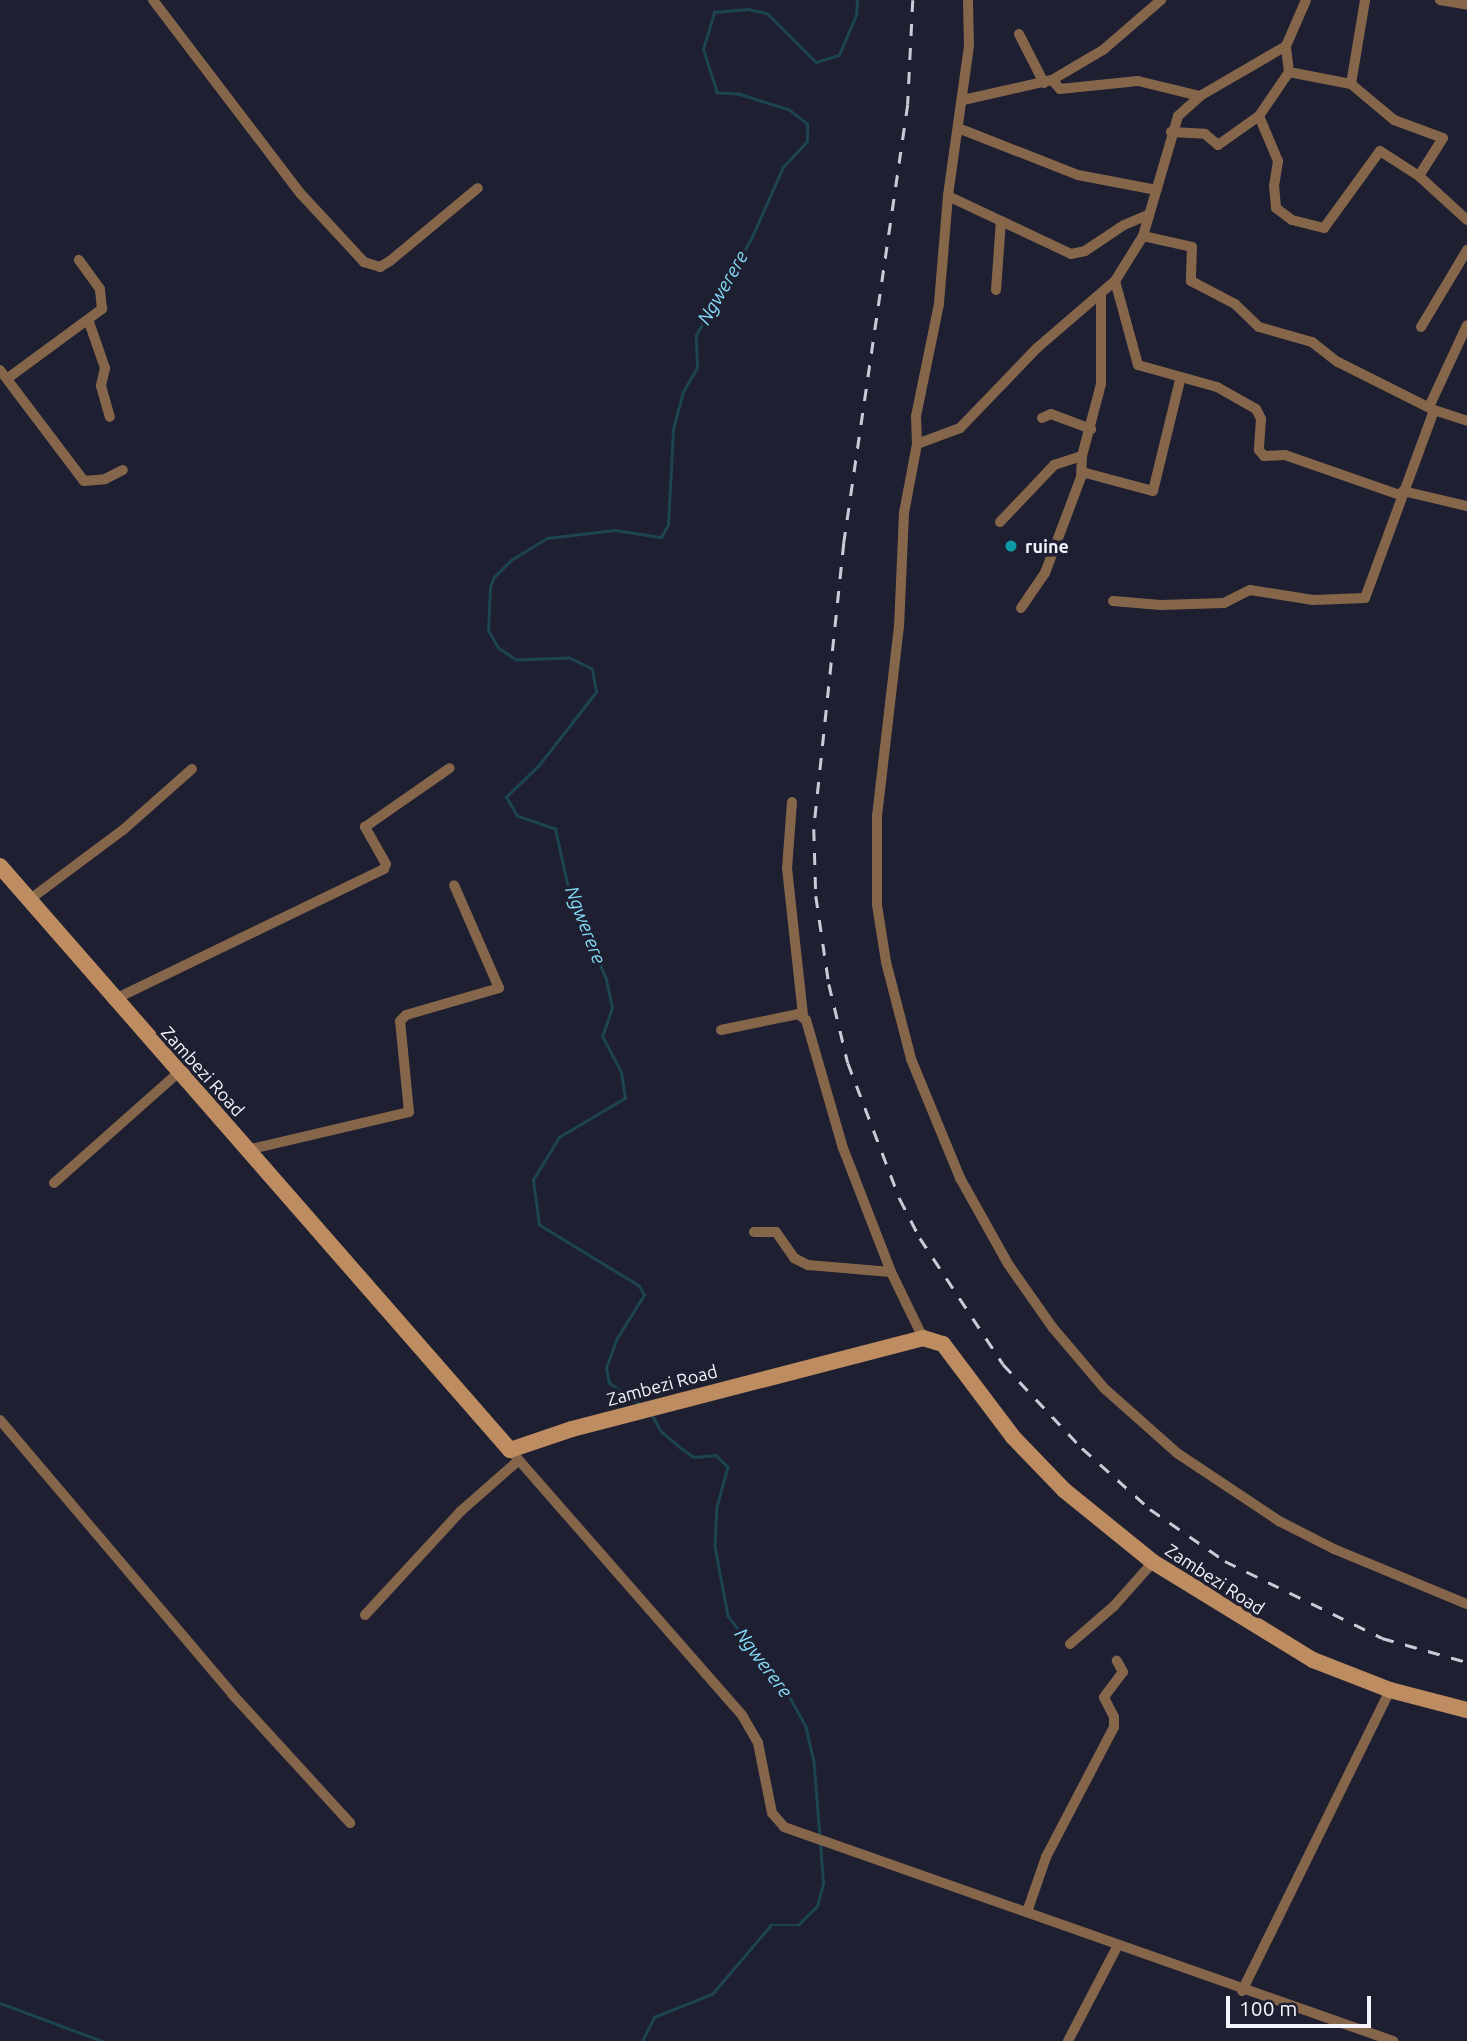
<!DOCTYPE html>
<style>
body{margin:0}
#map{position:relative;width:1467px;height:2041px;overflow:hidden;background:#1e1f30;font-family:Ubuntu,sans-serif}
div>[style]{position:absolute}
[style*='--x']{left:calc(var(--x)*1px);top:calc(var(--y)*1px);width:calc(var(--w)*1px);rotate:calc(var(--a)*1deg)}
.stream>*{height:2.5px;margin:-1.25px;padding:0 1.25px;transform-origin:1.25px;border-radius:1.25px;background:#1c4551}
.street>*{height:10px;margin:-5px;padding:0 5px;transform-origin:5px;border-radius:5px;background:#85664b}
.secondary>*{height:16px;margin:-8px;padding:0 8px;transform-origin:8px;border-radius:8px;background:#be8c61}
.rail>*{height:2.5px;margin-top:-1.25px;transform-origin:0;background:repeating-linear-gradient(90deg,#cacbd6 0 12px,transparent 0 24px)}
.dots>*{width:19px;height:19px;translate:-50% -50%;box-sizing:border-box;border:4px solid #1e1f30;border-radius:50%}
span{translate:-50% -50%;white-space:nowrap;text-align:center;line-height:1.15;-webkit-text-stroke:7px #1e1f30;paint-order:stroke}
.poi-label{font-size:18px;color:#f3f4fe;font-weight:700}
.left{translate:0 -50%;text-align:left}
.street-label{font-size:18px;color:#f3f4fe}
.water-label{font-size:19px;color:#84dcf8;font-style:italic}
.scale{position:absolute;left:1226px;top:1996px;width:145px;height:32px;box-sizing:border-box;border:4px solid #f3f4fe;border-top:0;padding-left:9px;font-size:21px;line-height:24px;white-space:nowrap;color:#f3f4fe;-webkit-text-stroke:5px #1e1f30;paint-order:stroke}
</style>
<div id="map">
<div class="stream">
<i style="--x:639;--y:1404;--w:37;--a:-145"></i>
<i style="--x:609;--y:1383;--w:15;--a:-101"></i>
<i style="--x:606;--y:1368;--w:32;--a:-70"></i>
<i style="--x:617;--y:1338;--w:51;--a:-57.9"></i>
<i style="--x:644;--y:1295;--w:10;--a:-119"></i>
<i style="--x:639;--y:1286;--w:117;--a:-148.6"></i>
<i style="--x:539;--y:1225;--w:45;--a:-97.6"></i>
<i style="--x:533;--y:1180;--w:50;--a:-58.8"></i>
<i style="--x:559;--y:1137;--w:77;--a:-30.6"></i>
<i style="--x:625;--y:1098;--w:26;--a:-99"></i>
<i style="--x:621;--y:1072;--w:40;--a:-118"></i>
<i style="--x:602;--y:1037;--w:31;--a:-71"></i>
<i style="--x:612;--y:1008;--w:30;--a:-102"></i>
<i style="--x:606;--y:979;--w:90;--a:-113.7"></i>
<i style="--x:570;--y:897;--w:70;--a:-102.4"></i>
<i style="--x:555;--y:829;--w:40;--a:-161.1"></i>
<i style="--x:517;--y:816;--w:22;--a:-120"></i>
<i style="--x:506;--y:797;--w:46;--a:-44.1"></i>
<i style="--x:539;--y:765;--w:93;--a:-52"></i>
<i style="--x:596;--y:692;--w:23;--a:-100"></i>
<i style="--x:592;--y:669;--w:25;--a:-154"></i>
<i style="--x:569;--y:658;--w:53;--a:177.8"></i>
<i style="--x:516;--y:660;--w:22;--a:-146"></i>
<i style="--x:498;--y:648;--w:20;--a:-120"></i>
<i style="--x:488;--y:631;--w:44;--a:-87.4"></i>
<i style="--x:490;--y:587;--w:11;--a:-68"></i>
<i style="--x:494;--y:577;--w:24;--a:-45"></i>
<i style="--x:511;--y:560;--w:42;--a:-31.4"></i>
<i style="--x:547;--y:538;--w:68;--a:-6.7"></i>
<i style="--x:615;--y:530;--w:47;--a:8.7"></i>
<i style="--x:661;--y:537;--w:14;--a:-60"></i>
<i style="--x:668;--y:525;--w:96;--a:-87"></i>
<i style="--x:673;--y:429;--w:38;--a:-75"></i>
<i style="--x:683;--y:392;--w:28;--a:-60"></i>
<i style="--x:697;--y:368;--w:33;--a:-92"></i>
<i style="--x:696;--y:335;--w:111;--a:-60.2"></i>
<i style="--x:751;--y:239;--w:79;--a:-66"></i>
<i style="--x:783;--y:167;--w:35;--a:-47"></i>
<i style="--x:807;--y:141;--w:17;--a:-90"></i>
<i style="--x:807;--y:124;--w:23;--a:-142"></i>
<i style="--x:789;--y:110;--w:53;--a:-162.6"></i>
<i style="--x:738;--y:94;--w:21;--a:-177"></i>
<i style="--x:717;--y:93;--w:46;--a:-107.7"></i>
<i style="--x:703;--y:49;--w:39;--a:-73"></i>
<i style="--x:714;--y:12;--w:34;--a:-5"></i>
<i style="--x:748;--y:9;--w:19;--a:12"></i>
<i style="--x:767;--y:13;--w:69;--a:45"></i>
<i style="--x:816;--y:62;--w:24;--a:-17"></i>
<i style="--x:839;--y:55;--w:43;--a:-67"></i>
<i style="--x:856;--y:15;--w:15;--a:-86"></i>
<i style="--x:652;--y:1415;--w:20;--a:60"></i>
<i style="--x:662;--y:1432;--w:25;--a:40"></i>
<i style="--x:681;--y:1448;--w:16;--a:35"></i>
<i style="--x:694;--y:1457;--w:22;--a:-5"></i>
<i style="--x:716;--y:1455;--w:17;--a:45"></i>
<i style="--x:728;--y:1467;--w:41;--a:105.4"></i>
<i style="--x:717;--y:1507;--w:39;--a:93"></i>
<i style="--x:715;--y:1546;--w:71;--a:79.5"></i>
<i style="--x:728;--y:1616;--w:98;--a:52.4"></i>
<i style="--x:788;--y:1694;--w:38;--a:61"></i>
<i style="--x:806;--y:1727;--w:36;--a:77"></i>
<i style="--x:814;--y:1762;--w:74;--a:85.4"></i>
<i style="--x:0;--y:2003;--w:109;--a:20.4"></i>
<i style="--x:642;--y:2041;--w:27;--a:-63"></i>
<i style="--x:654;--y:2017;--w:62;--a:-21.6"></i>
<i style="--x:712;--y:1994;--w:91;--a:-49.5"></i>
<i style="--x:771;--y:1925;--w:27;--a:0"></i>
<i style="--x:798;--y:1925;--w:27;--a:-45"></i>
<i style="--x:817;--y:1906;--w:24;--a:-75"></i>
<i style="--x:823;--y:1883;--w:40;--a:-94.3"></i>
</div>
<div class="street">
<i style="--x:153;--y:0;--w:244;--a:52.7"></i>
<i style="--x:301;--y:194;--w:93;--a:47.2"></i>
<i style="--x:364;--y:262;--w:17;--a:17"></i>
<i style="--x:380;--y:267;--w:12;--a:-31"></i>
<i style="--x:390;--y:261;--w:114;--a:-39.7"></i>
<i style="--x:968;--y:0;--w:46;--a:88.8"></i>
<i style="--x:969;--y:46;--w:151;--a:98"></i>
<i style="--x:948;--y:196;--w:108;--a:94.8"></i>
<i style="--x:939;--y:304;--w:114;--a:101.6"></i>
<i style="--x:916;--y:416;--w:28;--a:88"></i>
<i style="--x:917;--y:444;--w:70;--a:100.7"></i>
<i style="--x:904;--y:513;--w:113;--a:92.5"></i>
<i style="--x:899;--y:626;--w:190;--a:96.6"></i>
<i style="--x:877;--y:815;--w:90;--a:90"></i>
<i style="--x:877;--y:905;--w:58;--a:81"></i>
<i style="--x:886;--y:962;--w:100;--a:75.5"></i>
<i style="--x:911;--y:1059;--w:129;--a:67.6"></i>
<i style="--x:960;--y:1178;--w:98;--a:60.8"></i>
<i style="--x:1008;--y:1264;--w:78;--a:54.9"></i>
<i style="--x:1053;--y:1328;--w:80;--a:49.6"></i>
<i style="--x:1105;--y:1389;--w:96;--a:41.6"></i>
<i style="--x:1177;--y:1453;--w:123;--a:33.7"></i>
<i style="--x:1279;--y:1521;--w:62;--a:27"></i>
<i style="--x:1334;--y:1549;--w:144;--a:22.5"></i>
<i style="--x:1440;--y:0;--w:27;--a:10"></i>
<i style="--x:1019;--y:34;--w:55;--a:63"></i>
<i style="--x:1289;--y:72;--w:63;--a:11"></i>
<i style="--x:1351;--y:84;--w:85;--a:-80.5"></i>
<i style="--x:1052;--y:80;--w:12;--a:48"></i>
<i style="--x:1060;--y:89;--w:78;--a:-5.9"></i>
<i style="--x:1138;--y:81;--w:64;--a:13.6"></i>
<i style="--x:1351;--y:84;--w:56;--a:39.9"></i>
<i style="--x:1394;--y:120;--w:52;--a:20.2"></i>
<i style="--x:1443;--y:138;--w:45;--a:122.3"></i>
<i style="--x:1419;--y:176;--w:65;--a:42.5"></i>
<i style="--x:963;--y:100;--w:91;--a:-12.7"></i>
<i style="--x:1052;--y:80;--w:59;--a:-30.5"></i>
<i style="--x:1103;--y:50;--w:77;--a:-40.8"></i>
<i style="--x:1259;--y:116;--w:49;--a:67.1"></i>
<i style="--x:1278;--y:161;--w:24;--a:99"></i>
<i style="--x:1274;--y:185;--w:23;--a:85"></i>
<i style="--x:1276;--y:208;--w:20;--a:37"></i>
<i style="--x:1292;--y:220;--w:33;--a:14"></i>
<i style="--x:1324;--y:228;--w:95;--a:-54"></i>
<i style="--x:1380;--y:151;--w:46;--a:32.7"></i>
<i style="--x:958;--y:128;--w:129;--a:21.4"></i>
<i style="--x:1078;--y:175;--w:80;--a:10.8"></i>
<i style="--x:1171;--y:132;--w:34;--a:3"></i>
<i style="--x:1205;--y:134;--w:17;--a:40"></i>
<i style="--x:1218;--y:145;--w:50;--a:-35.3"></i>
<i style="--x:1259;--y:116;--w:53;--a:-55.7"></i>
<i style="--x:1289;--y:72;--w:26;--a:-97"></i>
<i style="--x:948;--y:196;--w:136;--a:25.2"></i>
<i style="--x:1071;--y:254;--w:14;--a:-12"></i>
<i style="--x:1085;--y:251;--w:47;--a:-33.7"></i>
<i style="--x:1124;--y:225;--w:26;--a:-23"></i>
<i style="--x:1143;--y:236;--w:50;--a:12.7"></i>
<i style="--x:1192;--y:247;--w:34;--a:92"></i>
<i style="--x:1191;--y:281;--w:50;--a:27.6"></i>
<i style="--x:1235;--y:304;--w:33;--a:44"></i>
<i style="--x:1259;--y:327;--w:55;--a:15.8"></i>
<i style="--x:1312;--y:342;--w:33;--a:38"></i>
<i style="--x:1338;--y:362;--w:107;--a:26.6"></i>
<i style="--x:1434;--y:410;--w:35;--a:18"></i>
<i style="--x:1115;--y:281;--w:87;--a:74.7"></i>
<i style="--x:1138;--y:365;--w:82;--a:15.6"></i>
<i style="--x:1217;--y:387;--w:45;--a:29.4"></i>
<i style="--x:1256;--y:409;--w:11;--a:63"></i>
<i style="--x:1261;--y:419;--w:31;--a:94"></i>
<i style="--x:1259;--y:450;--w:8;--a:50"></i>
<i style="--x:1264;--y:456;--w:21;--a:-3"></i>
<i style="--x:1285;--y:455;--w:122;--a:19.2"></i>
<i style="--x:996;--y:290;--w:69;--a:-85.9"></i>
<i style="--x:89;--y:322;--w:49;--a:70.8"></i>
<i style="--x:105;--y:368;--w:18;--a:103"></i>
<i style="--x:101;--y:386;--w:32;--a:74"></i>
<i style="--x:1421;--y:327;--w:90;--a:-59.1"></i>
<i style="--x:0;--y:370;--w:139;--a:52.9"></i>
<i style="--x:84;--y:481;--w:21;--a:-5"></i>
<i style="--x:105;--y:479;--w:20;--a:-27"></i>
<i style="--x:8;--y:378;--w:117;--a:-36.3"></i>
<i style="--x:102;--y:309;--w:20;--a:-96"></i>
<i style="--x:100;--y:289;--w:36;--a:-126"></i>
<i style="--x:1429;--y:407;--w:90;--a:-65.1"></i>
<i style="--x:1042;--y:418;--w:10;--a:-24"></i>
<i style="--x:1051;--y:414;--w:43;--a:20.6"></i>
<i style="--x:917;--y:444;--w:46;--a:-20.4"></i>
<i style="--x:960;--y:428;--w:111;--a:-46.1"></i>
<i style="--x:1037;--y:348;--w:103;--a:-40.7"></i>
<i style="--x:1115;--y:281;--w:53;--a:-58.1"></i>
<i style="--x:1143;--y:236;--w:125;--a:-73.7"></i>
<i style="--x:1178;--y:116;--w:30;--a:-42"></i>
<i style="--x:1200;--y:96;--w:99;--a:-30.2"></i>
<i style="--x:1286;--y:46;--w:50;--a:-66.5"></i>
<i style="--x:1082;--y:472;--w:73;--a:15"></i>
<i style="--x:1153;--y:491;--w:114;--a:-76.3"></i>
<i style="--x:1403;--y:491;--w:66;--a:13.2"></i>
<i style="--x:1000;--y:522;--w:79;--a:-46.5"></i>
<i style="--x:1054;--y:465;--w:29;--a:-18"></i>
<i style="--x:1113;--y:601;--w:48;--a:4.8"></i>
<i style="--x:1161;--y:605;--w:63;--a:-1.8"></i>
<i style="--x:1224;--y:603;--w:29;--a:-27"></i>
<i style="--x:1250;--y:590;--w:64;--a:9"></i>
<i style="--x:1313;--y:600;--w:52;--a:-2.2"></i>
<i style="--x:1365;--y:598;--w:200;--a:-69.8"></i>
<i style="--x:1021;--y:608;--w:42;--a:-55.6"></i>
<i style="--x:1045;--y:573;--w:103;--a:-69.4"></i>
<i style="--x:1081;--y:477;--w:21;--a:-87"></i>
<i style="--x:1082;--y:456;--w:74;--a:-75.2"></i>
<i style="--x:1101;--y:384;--w:88;--a:-90"></i>
<i style="--x:792;--y:802;--w:66;--a:94.3"></i>
<i style="--x:787;--y:868;--w:149;--a:83.8"></i>
<i style="--x:29;--y:900;--w:117;--a:-36.7"></i>
<i style="--x:123;--y:830;--w:92;--a:-41.5"></i>
<i style="--x:113;--y:1000;--w:301;--a:-25.8"></i>
<i style="--x:384;--y:869;--w:5;--a:-68"></i>
<i style="--x:386;--y:864;--w:43;--a:-119.6"></i>
<i style="--x:365;--y:827;--w:103;--a:-34.8"></i>
<i style="--x:721;--y:1030;--w:79;--a:-11.7"></i>
<i style="--x:798;--y:1014;--w:10;--a:37"></i>
<i style="--x:806;--y:1020;--w:133;--a:73.9"></i>
<i style="--x:843;--y:1148;--w:133;--a:68.8"></i>
<i style="--x:891;--y:1272;--w:73;--a:64.1"></i>
<i style="--x:247;--y:1150;--w:166;--a:-13.2"></i>
<i style="--x:409;--y:1112;--w:91;--a:-95.6"></i>
<i style="--x:400;--y:1021;--w:8;--a:-45"></i>
<i style="--x:406;--y:1015;--w:97;--a:-16.2"></i>
<i style="--x:499;--y:988;--w:112;--a:-113.6"></i>
<i style="--x:54;--y:1183;--w:167;--a:-41.6"></i>
<i style="--x:754;--y:1232;--w:22;--a:0"></i>
<i style="--x:776;--y:1232;--w:32;--a:55"></i>
<i style="--x:794;--y:1258;--w:16;--a:27"></i>
<i style="--x:808;--y:1265;--w:83;--a:4.8"></i>
<i style="--x:0;--y:1420;--w:359;--a:49.7"></i>
<i style="--x:232;--y:1694;--w:175;--a:47.5"></i>
<i style="--x:510;--y:1450;--w:352;--a:48.8"></i>
<i style="--x:742;--y:1715;--w:32;--a:60"></i>
<i style="--x:758;--y:1743;--w:71;--a:78.7"></i>
<i style="--x:772;--y:1813;--w:18;--a:49"></i>
<i style="--x:784;--y:1827;--w:646;--a:19.36"></i>
<i style="--x:365;--y:1615;--w:142;--a:-47.3"></i>
<i style="--x:461;--y:1511;--w:76;--a:-41.3"></i>
<i style="--x:1070;--y:1644;--w:58;--a:-40.8"></i>
<i style="--x:1114;--y:1606;--w:59;--a:-48.4"></i>
<i style="--x:1027;--y:1912;--w:58;--a:-70.9"></i>
<i style="--x:1046;--y:1857;--w:147;--a:-62.4"></i>
<i style="--x:1114;--y:1727;--w:10;--a:-90"></i>
<i style="--x:1114;--y:1717;--w:22;--a:-117"></i>
<i style="--x:1104;--y:1697;--w:31;--a:-53"></i>
<i style="--x:1123;--y:1672;--w:13;--a:-119"></i>
<i style="--x:1242;--y:1991;--w:335;--a:-63.8"></i>
<i style="--x:1068;--y:2041;--w:108;--a:-62.5"></i>
</div>
<div class="secondary">
<i style="--x:0;--y:866;--w:775;--a:48.87"></i>
<i style="--x:510;--y:1450;--w:65;--a:-18.7"></i>
<i style="--x:572;--y:1429;--w:363;--a:-14.5"></i>
<i style="--x:923;--y:1338;--w:21;--a:17"></i>
<i style="--x:943;--y:1344;--w:116;--a:53"></i>
<i style="--x:1013;--y:1437;--w:74;--a:46.1"></i>
<i style="--x:1064;--y:1490;--w:114;--a:39"></i>
<i style="--x:1153;--y:1562;--w:188;--a:31.5"></i>
<i style="--x:1313;--y:1660;--w:83;--a:21.3"></i>
<i style="--x:1390;--y:1690;--w:80;--a:14.6"></i>
</div>
<div class="rail">
<i style="--x:913;--y:0;--w:104;--a:92.8"></i>
<i style="--x:908;--y:104;--w:444;--a:98.3"></i>
<i style="--x:844;--y:543;--w:288;--a:96"></i>
<i style="--x:814;--y:829;--w:67;--a:88.3"></i>
<i style="--x:816;--y:896;--w:89;--a:81.6"></i>
<i style="--x:829;--y:984;--w:81;--a:76.5"></i>
<i style="--x:848;--y:1063;--w:146;--a:69.1"></i>
<i style="--x:900;--y:1199;--w:44;--a:62.9"></i>
<i style="--x:920;--y:1238;--w:151;--a:56.6"></i>
<i style="--x:1003;--y:1364;--w:115;--a:46.8"></i>
<i style="--x:1082;--y:1448;--w:91;--a:41.9"></i>
<i style="--x:1150;--y:1509;--w:91;--a:34.7"></i>
<i style="--x:1225;--y:1561;--w:175;--a:26.1"></i>
<i style="--x:1382;--y:1638;--w:88;--a:15.8"></i>
</div>
<div class="dots">
<i style="left:1011px;top:546px;background:#0f9aa8"></i>
</div>
<div class="poi-label">
<span class="left" style="left:1025px;top:546px">ruine</span>
</div>
<div class="street-label">
<span style="left:203px;top:1071px;rotate:48deg">Zambezi Road</span>
<span style="left:662px;top:1385px;rotate:-15deg">Zambezi Road</span>
<span style="left:1215px;top:1579px;rotate:33deg">Zambezi Road</span>
</div>
<div class="water-label">
<span style="left:723px;top:288px;rotate:-60deg">Ngwerere</span>
<span style="left:585px;top:925px;rotate:69deg">Ngwerere</span>
<span style="left:763px;top:1663px;rotate:53deg">Ngwerere</span>
</div>
<div class="scale">100 m</div>
</div>
